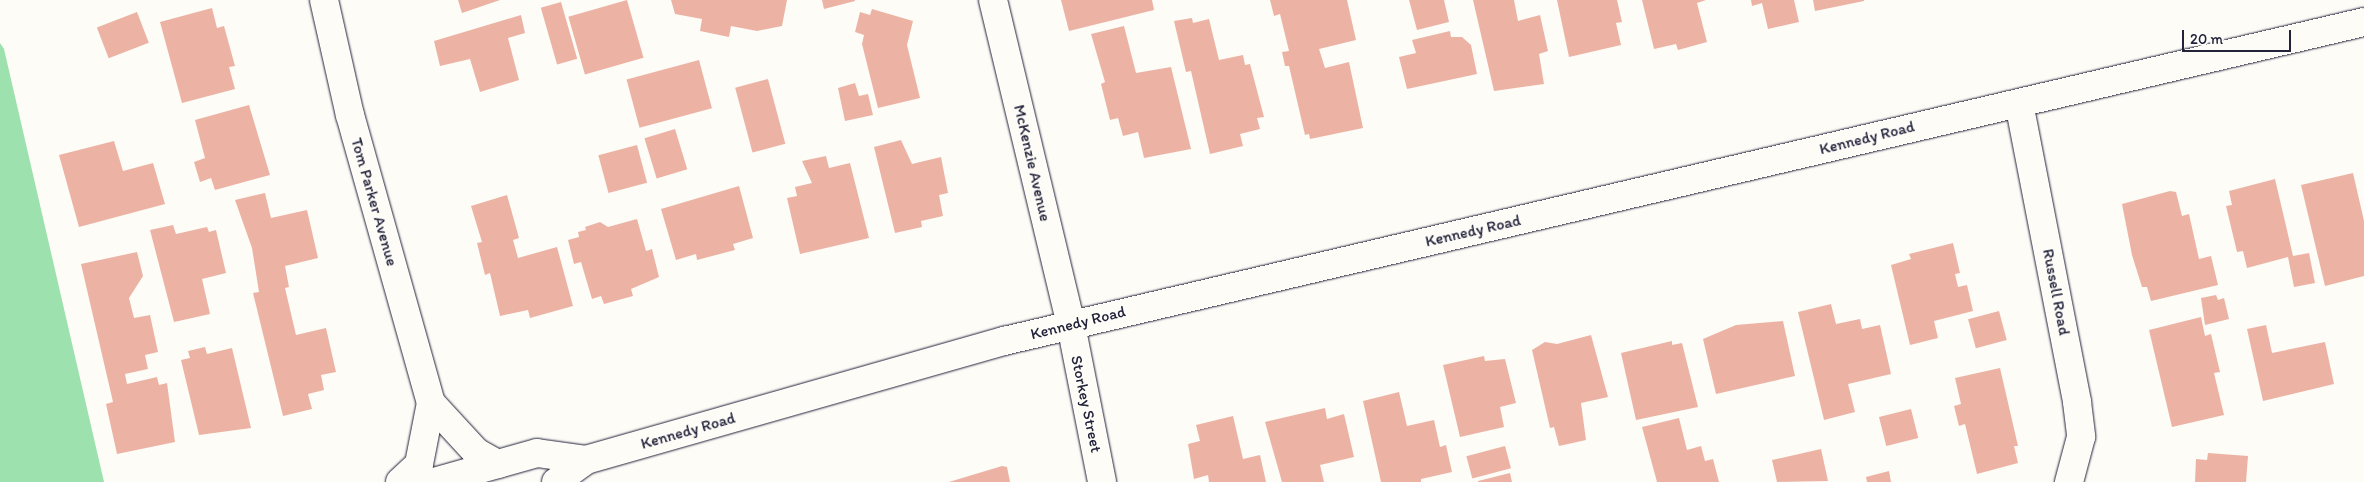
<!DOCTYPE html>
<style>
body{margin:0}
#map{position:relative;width:2364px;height:482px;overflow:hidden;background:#fdfcf7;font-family:Itim,sans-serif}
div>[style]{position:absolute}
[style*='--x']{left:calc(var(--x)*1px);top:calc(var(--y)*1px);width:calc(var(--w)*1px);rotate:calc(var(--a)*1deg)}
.green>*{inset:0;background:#9ce1ae}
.building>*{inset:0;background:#ecb3a4;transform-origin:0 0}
.roads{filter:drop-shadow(0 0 1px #22223b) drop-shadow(0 0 1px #22223b)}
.minor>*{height:28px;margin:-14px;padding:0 14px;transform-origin:14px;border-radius:14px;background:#fdfcf7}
.secondary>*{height:28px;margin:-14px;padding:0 14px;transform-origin:14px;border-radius:14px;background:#fdfcf7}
span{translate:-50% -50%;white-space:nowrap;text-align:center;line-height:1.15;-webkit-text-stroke:4.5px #fdfcf7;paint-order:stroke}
.street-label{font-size:16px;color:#22223b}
.scale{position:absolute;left:2182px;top:30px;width:109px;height:22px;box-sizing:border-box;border:2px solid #22223b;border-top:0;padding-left:6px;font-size:15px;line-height:18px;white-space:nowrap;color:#22223b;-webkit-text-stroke:4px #fdfcf7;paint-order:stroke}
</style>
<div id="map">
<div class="green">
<i style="clip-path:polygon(0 43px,4px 49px,104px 482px,0 482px)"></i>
</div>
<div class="building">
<i style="clip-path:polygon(458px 0,500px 0,462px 13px)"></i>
<i style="left:627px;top:0;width:60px;height:61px;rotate:74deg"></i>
<i style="clip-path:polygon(671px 0,787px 0,782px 26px,757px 31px,731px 26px,729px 37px,700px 31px,702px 19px,675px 14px)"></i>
<i style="clip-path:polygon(822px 0,855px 0,855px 1px,824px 9px)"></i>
<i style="clip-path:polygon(1061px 0,1152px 0,1154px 10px,1069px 31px)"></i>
<i style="clip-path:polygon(1270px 0,1347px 0,1356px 40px,1319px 49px,1325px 68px,1349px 62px,1363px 128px,1310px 139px,1309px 134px,1305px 135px,1289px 66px,1285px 66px,1282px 52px,1289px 51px,1280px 14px,1274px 16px)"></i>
<i style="clip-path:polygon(1409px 0,1444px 0,1449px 22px,1417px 30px)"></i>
<i style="clip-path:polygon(1473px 0,1514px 0,1518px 21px,1540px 15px,1548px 51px,1539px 54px,1544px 84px,1494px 91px)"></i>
<i style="clip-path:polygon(1557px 0,1617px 0,1622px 22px,1616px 23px,1621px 45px,1569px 57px)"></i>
<i style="clip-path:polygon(1642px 0,1706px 0,1697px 3px,1707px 42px,1678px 50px,1676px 44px,1654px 49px)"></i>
<i style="clip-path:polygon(1751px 0,1794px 0,1799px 22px,1768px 29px,1762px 3px,1752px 6px)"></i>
<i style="clip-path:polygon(1813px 0,1864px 0,1864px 1px,1815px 11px)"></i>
<i style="left:561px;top:2px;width:59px;height:21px;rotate:74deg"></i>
<i style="clip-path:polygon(212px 8px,217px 28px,224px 26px,235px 66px,229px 67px,235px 89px,182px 103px,160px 22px)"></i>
<i style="clip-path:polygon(872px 9px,913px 21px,907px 45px,920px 98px,878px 108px,862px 44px,864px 35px,855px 32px,860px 12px,870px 15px)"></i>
<i style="left:137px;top:12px;width:33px;height:43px;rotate:69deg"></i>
<i style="clip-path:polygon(521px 15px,525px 33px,508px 38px,519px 80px,480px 92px,470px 59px,440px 66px,434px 41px)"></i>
<i style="clip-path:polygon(1192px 18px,1193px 23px,1209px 19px,1219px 60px,1243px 55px,1245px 65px,1250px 64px,1264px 117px,1257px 118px,1260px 129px,1240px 134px,1243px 146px,1210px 154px,1191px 71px,1186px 72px,1174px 21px)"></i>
<i style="clip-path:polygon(1124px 26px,1136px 73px,1171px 67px,1191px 149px,1144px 158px,1138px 132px,1123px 136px,1118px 118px,1110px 120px,1101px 84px,1105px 82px,1091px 34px)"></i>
<i style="clip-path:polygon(1450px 31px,1451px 37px,1462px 37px,1471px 45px,1477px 74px,1407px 89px,1399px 57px,1416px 53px,1412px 40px)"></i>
<i style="left:699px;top:60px;width:50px;height:75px;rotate:75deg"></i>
<i style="left:768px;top:79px;width:67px;height:34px;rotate:75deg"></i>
<i style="clip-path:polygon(855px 83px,859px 96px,868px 94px,873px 115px,845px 121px,838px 88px)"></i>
<i style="clip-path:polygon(249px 105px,270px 175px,215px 190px,211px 178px,200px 182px,194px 162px,205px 158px,195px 120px)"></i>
<i style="left:675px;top:129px;width:42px;height:32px;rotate:73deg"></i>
<i style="clip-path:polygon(901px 140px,912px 164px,941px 157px,948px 193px,939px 195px,943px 216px,921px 221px,922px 227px,895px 233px,874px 147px)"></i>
<i style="clip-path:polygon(114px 141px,123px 171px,153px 163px,165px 204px,79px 227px,59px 155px)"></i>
<i style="left:637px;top:145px;width:39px;height:40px;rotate:75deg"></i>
<i style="clip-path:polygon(826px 156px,829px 168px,850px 163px,869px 238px,800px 254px,787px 198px,797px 196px,795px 187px,812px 183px,802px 161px)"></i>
<i style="clip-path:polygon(2353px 173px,2364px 221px,2364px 276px,2325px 286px,2301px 185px)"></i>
<i style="clip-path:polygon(2275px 179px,2293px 256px,2309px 253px,2315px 283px,2294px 287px,2288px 257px,2247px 268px,2243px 251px,2237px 252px,2226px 206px,2232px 205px,2229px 191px)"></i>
<i style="clip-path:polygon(739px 186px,753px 238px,733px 244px,735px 250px,697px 260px,696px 254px,676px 260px,661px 209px)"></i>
<i style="clip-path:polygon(2170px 191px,2176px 192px,2182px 216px,2189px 214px,2199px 259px,2211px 256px,2218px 285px,2151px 301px,2147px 287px,2142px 287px,2132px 255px,2122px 204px)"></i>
<i style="clip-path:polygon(265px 193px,271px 218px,307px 210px,318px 258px,285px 266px,289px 287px,285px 288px,296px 335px,326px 328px,336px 372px,321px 375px,324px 390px,308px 394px,312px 409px,283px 416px,253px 293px,259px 292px,252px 248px,235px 200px)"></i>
<i style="clip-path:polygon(507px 195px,519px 238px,513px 240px,518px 258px,557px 247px,573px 306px,530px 318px,528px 310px,500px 316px,490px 273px,485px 275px,477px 243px,482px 242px,471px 206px)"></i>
<i style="clip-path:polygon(637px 219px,646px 251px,652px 249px,659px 277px,631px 289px,633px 296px,604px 304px,601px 296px,592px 299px,581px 262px,574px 264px,568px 240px,579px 237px,578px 232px,586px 230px,585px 227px,600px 222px,608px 227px)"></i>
<i style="clip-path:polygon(173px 225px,176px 234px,207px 227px,209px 232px,216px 230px,226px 273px,202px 279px,210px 314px,174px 322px,150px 230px)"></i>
<i style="clip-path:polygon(1953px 243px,1960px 273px,1955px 274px,1958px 287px,1967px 285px,1973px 311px,1934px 321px,1938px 338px,1910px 345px,1891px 265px,1911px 259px,1909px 254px)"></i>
<i style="clip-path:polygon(137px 252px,143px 276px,129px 298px,134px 318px,150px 315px,158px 352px,145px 355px,148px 369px,125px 374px,127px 384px,157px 377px,159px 385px,167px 383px,175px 442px,117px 454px,106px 404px,113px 402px,81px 264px)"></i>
<i style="clip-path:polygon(2216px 295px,2218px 300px,2224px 298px,2229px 319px,2205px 325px,2201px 298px)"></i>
<i style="clip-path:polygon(1831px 304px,1836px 324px,1860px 319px,1862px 329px,1880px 325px,1891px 374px,1848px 384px,1855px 412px,1824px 420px,1798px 312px)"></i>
<i style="left:1999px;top:311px;width:30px;height:32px;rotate:75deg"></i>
<i style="clip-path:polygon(2201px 317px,2205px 336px,2211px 334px,2220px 372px,2214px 373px,2224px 415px,2172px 427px,2149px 330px)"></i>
<i style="clip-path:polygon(1783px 321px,1795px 376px,1716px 394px,1703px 339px,1736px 325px)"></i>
<i style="clip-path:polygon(2266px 325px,2272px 353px,2325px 342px,2334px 384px,2263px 401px,2247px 329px)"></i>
<i style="clip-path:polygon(1591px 335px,1608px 397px,1581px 403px,1586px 440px,1559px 446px,1554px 427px,1550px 428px,1532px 350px,1545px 342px,1557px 344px)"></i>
<i style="clip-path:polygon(1672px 341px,1672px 345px,1682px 343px,1698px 407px,1636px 420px,1621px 353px)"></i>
<i style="clip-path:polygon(205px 347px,207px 354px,232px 348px,251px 428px,199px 435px,181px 360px,190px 358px,188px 351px)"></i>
<i style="clip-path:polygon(1484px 356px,1485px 361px,1505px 359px,1516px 403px,1500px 407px,1504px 427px,1460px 437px,1443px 365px)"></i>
<i style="clip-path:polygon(2000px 368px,2018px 446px,2014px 446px,2018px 463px,1977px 474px,1965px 424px,1959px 426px,1954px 406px,1961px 404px,1955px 378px)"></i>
<i style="clip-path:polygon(1399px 392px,1407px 426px,1434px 420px,1440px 447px,1446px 445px,1452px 472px,1421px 479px,1421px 482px,1381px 482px,1363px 401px)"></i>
<i style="clip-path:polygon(1325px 408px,1327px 419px,1344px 414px,1354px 457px,1320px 465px,1324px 482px,1282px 482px,1265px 422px)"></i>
<i style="left:1911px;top:409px;width:30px;height:33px;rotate:76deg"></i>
<i style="clip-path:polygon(1233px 416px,1243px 459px,1260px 455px,1266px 482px,1209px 482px,1208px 475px,1194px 479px,1188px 444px,1200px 441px,1196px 425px)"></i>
<i style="clip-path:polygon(1679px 418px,1687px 450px,1701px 446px,1705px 461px,1713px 459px,1719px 482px,1657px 482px,1642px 427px)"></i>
<i style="left:1505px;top:446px;width:23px;height:40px;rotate:75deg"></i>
<i style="clip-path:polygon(1821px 449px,1828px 481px,1777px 482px,1772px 460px)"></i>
<i style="clip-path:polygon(2208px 453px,2248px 456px,2246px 482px,2195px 482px,2196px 459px,2207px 460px)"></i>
<i style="clip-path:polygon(1002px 466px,1007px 467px,1010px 482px,949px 482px)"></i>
<i style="clip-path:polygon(1889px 471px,1891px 482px,1867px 482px,1866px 477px)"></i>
<i style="clip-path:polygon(1510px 473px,1512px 482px,1478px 482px,1478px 481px)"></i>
</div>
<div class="roads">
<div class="minor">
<i style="--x:324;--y:0;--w:118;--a:77.3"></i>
<i style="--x:350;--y:115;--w:299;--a:74.3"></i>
<i style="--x:431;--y:403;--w:67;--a:47.4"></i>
<i style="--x:476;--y:452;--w:25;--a:29"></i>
<i style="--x:993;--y:0;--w:334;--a:76.5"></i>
<i style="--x:1071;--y:325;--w:160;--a:78.8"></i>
<i style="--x:2019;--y:103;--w:305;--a:79"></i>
<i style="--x:2077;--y:402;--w:35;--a:83"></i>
<i style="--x:2081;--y:437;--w:47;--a:104.9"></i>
<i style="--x:400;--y:482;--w:26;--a:-43"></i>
<i style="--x:419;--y:464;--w:62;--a:-78.9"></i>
</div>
<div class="secondary">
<i style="--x:434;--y:482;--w:107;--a:-15.7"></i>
<i style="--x:537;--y:453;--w:49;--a:8.1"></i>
<i style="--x:556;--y:482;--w:37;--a:-36"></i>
<i style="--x:586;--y:460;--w:435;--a:-15.9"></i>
<i style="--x:1004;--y:341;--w:1397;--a:-13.2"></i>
</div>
</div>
<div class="street-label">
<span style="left:1867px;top:138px;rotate:-14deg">Kennedy Road</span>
<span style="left:1032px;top:163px;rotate:77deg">McKenzie Avenue</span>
<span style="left:374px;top:202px;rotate:74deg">Tom Parker Avenue</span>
<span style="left:1473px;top:231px;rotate:-13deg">Kennedy Road</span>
<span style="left:2056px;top:292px;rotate:79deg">Russell Road</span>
<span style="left:1078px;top:323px;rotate:-14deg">Kennedy Road</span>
<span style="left:1086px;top:404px;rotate:78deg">Storkey Street</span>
<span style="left:688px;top:431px;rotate:-16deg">Kennedy Road</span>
</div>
<div class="scale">20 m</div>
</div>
